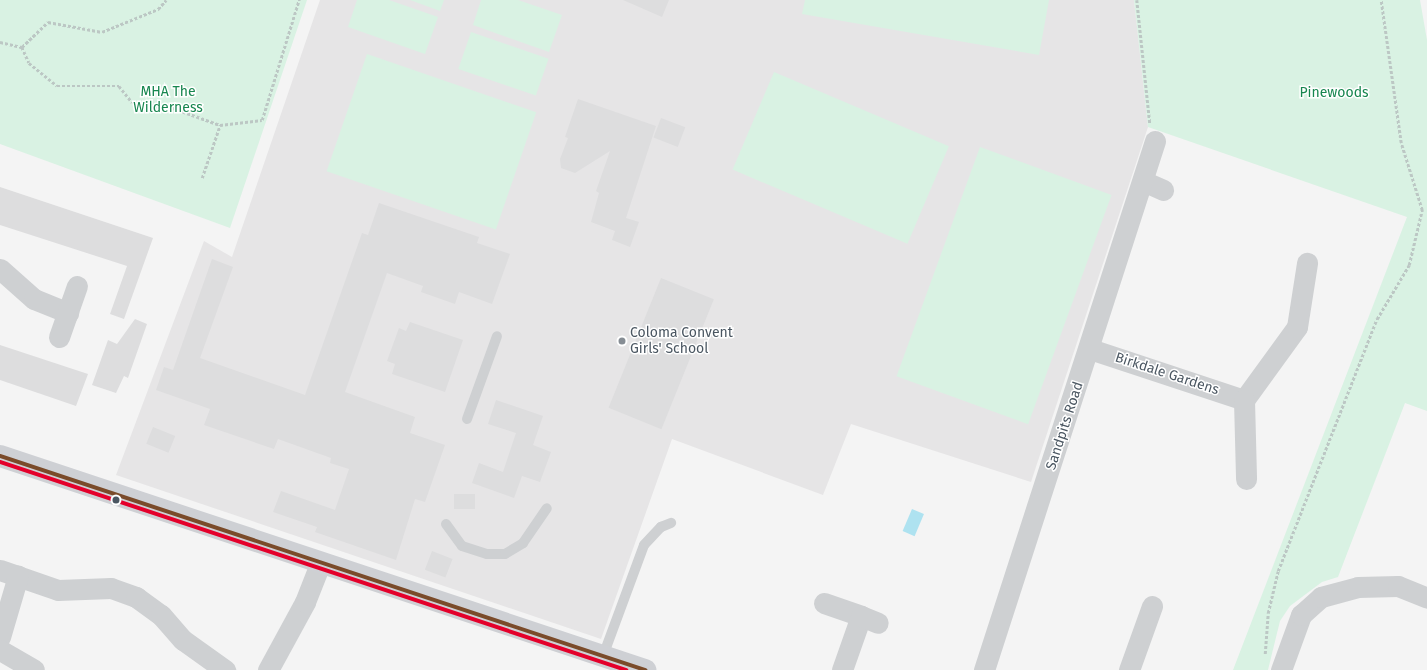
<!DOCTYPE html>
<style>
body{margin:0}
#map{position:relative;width:1427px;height:670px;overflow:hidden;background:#f4f4f4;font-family:"Fira Sans",sans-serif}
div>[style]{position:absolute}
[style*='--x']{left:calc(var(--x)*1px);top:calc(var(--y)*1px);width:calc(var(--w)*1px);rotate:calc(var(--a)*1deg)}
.education>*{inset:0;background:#e6e5e6}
.green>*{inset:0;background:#d9f2e3;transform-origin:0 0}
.water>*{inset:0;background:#aee2f0;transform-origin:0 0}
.building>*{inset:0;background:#ddddde;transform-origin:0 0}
.path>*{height:2.5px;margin-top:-1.25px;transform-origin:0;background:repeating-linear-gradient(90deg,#bcc7c4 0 3px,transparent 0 5px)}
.lane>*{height:10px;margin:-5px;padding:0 5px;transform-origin:5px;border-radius:5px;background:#ced0d2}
.street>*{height:21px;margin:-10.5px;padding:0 10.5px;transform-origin:10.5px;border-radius:10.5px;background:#ced0d2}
.secondary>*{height:22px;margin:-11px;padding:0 11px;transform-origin:11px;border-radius:11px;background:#ced0d4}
.bus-1>*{height:4px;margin:-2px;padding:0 2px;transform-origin:2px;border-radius:2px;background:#7a4b2a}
.bus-2>*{height:4px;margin:-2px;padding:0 2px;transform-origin:2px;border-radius:2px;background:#e4002b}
.dots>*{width:11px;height:11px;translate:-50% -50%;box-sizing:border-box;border:2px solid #fff;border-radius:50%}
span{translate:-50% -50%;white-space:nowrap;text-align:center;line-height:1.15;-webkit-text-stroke:3px #fff;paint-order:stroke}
.park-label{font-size:14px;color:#17864f}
.poi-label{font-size:14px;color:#4a5661}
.left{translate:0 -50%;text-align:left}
.street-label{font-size:14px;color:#4a5661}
</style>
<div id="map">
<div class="education">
<i style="clip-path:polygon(320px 0,1134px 0,1148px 127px,1031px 482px,851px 424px,823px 495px,672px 439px,601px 639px,116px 475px,204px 241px,232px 257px)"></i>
</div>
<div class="green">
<i style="clip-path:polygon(0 0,307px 0,230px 228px,0 144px)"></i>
<i style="clip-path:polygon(357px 0,389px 0,438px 17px,425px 54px,348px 27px)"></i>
<i style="clip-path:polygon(410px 0,444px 0,440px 11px)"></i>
<i style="clip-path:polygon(481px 0,518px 0,562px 15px,549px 52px,473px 25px)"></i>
<i style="clip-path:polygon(805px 0,1049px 0,1039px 55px,802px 14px)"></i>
<i style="clip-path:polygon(1134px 0,1420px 0,1427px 40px,1427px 411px,1405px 403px,1338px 577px,1322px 582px,1290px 606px,1280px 621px,1268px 670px,1233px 670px,1407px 217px,1148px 127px)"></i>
<i style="left:471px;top:32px;width:82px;height:39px;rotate:19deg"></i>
<i style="left:367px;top:54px;width:179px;height:124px;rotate:19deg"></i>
<i style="left:774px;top:72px;width:190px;height:106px;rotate:23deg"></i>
<i style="left:980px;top:147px;width:140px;height:244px;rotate:20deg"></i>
</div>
<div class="water">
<i style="left:912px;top:509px;width:13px;height:24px;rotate:23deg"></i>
</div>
<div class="building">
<i style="clip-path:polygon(623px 0,669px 0,662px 17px)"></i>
<i style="clip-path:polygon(578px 99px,656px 126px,626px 218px,639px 222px,630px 247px,612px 240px,615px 231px,591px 222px,599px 193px,596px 191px,610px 151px,575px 173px,561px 168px,560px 159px,568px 138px,565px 137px)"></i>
<i style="left:661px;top:118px;width:26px;height:21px;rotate:21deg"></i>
<i style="clip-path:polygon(0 187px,153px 238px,124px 319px,110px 314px,127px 266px,0 225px)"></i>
<i style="clip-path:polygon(379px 203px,479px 237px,477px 243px,510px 254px,492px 304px,459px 292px,455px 304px,421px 292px,423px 286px,387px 273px,345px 392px,415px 417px,410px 433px,445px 445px,425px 502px,415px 499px,396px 560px,315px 532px,317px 527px,273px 512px,281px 491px,335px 510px,349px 469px,330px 463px,331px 458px,278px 439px,274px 449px,204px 425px,210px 409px,156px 390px,164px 367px,173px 370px,212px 259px,233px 267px,200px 358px,305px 395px,362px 233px,368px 235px)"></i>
<i style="left:661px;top:278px;width:57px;height:140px;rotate:22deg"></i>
<i style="clip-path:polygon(135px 319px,147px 324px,128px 378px,124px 376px,116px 393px,92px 385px,108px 340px,117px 344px)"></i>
<i style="clip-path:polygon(410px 322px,463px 340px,445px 392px,392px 374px,395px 364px,387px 361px,399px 328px,406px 331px)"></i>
<i style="clip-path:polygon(0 345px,88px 374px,76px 406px,0 380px)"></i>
<i style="clip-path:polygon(496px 400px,543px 416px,533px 445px,551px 452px,540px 482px,522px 476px,514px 498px,472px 483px,479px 463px,503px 472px,516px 433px,488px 424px)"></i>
<i style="left:153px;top:427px;width:24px;height:18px;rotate:22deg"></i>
<i style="left:454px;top:494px;width:21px;height:15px"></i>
<i style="left:432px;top:551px;width:22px;height:20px;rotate:21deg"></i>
</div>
<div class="path">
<i style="--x:1137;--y:0;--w:124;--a:84"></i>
<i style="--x:0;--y:42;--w:23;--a:13"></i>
<i style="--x:22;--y:47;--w:17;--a:66"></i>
<i style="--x:29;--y:63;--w:36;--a:39"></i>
<i style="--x:57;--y:86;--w:62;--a:0"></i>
<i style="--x:119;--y:86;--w:21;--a:51"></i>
<i style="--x:132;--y:102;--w:41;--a:8.3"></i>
<i style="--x:173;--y:108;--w:50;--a:19.9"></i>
<i style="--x:220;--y:125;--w:42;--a:-6.8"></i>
<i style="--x:262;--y:120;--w:126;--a:-72.9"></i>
<i style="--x:22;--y:47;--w:36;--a:-44"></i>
<i style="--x:48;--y:22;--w:55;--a:10.5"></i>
<i style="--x:102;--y:32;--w:61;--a:-22.3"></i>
<i style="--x:158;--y:9;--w:12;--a:-48"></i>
<i style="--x:202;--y:178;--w:56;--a:-71.2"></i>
<i style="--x:1265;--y:654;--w:41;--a:-85.8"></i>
<i style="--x:1268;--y:613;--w:43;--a:-76.6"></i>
<i style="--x:1278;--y:571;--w:271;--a:-68.6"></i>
<i style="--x:1377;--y:319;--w:63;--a:-59.3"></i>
<i style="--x:1409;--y:265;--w:57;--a:-76.7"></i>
<i style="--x:1422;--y:210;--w:70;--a:-107.4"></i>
<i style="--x:1401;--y:143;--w:144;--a:-98"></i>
</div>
<div class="lane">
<i style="--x:467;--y:419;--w:88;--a:-70.1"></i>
<i style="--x:446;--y:524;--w:27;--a:54"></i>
<i style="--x:462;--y:546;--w:26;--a:18"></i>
<i style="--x:487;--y:554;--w:18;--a:0"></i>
<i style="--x:505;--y:554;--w:21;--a:-31"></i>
<i style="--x:523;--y:543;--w:42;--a:-55.6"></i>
<i style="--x:603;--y:656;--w:118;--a:-69.7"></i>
<i style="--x:644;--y:545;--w:25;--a:-47"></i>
<i style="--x:661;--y:527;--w:11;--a:-22"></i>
</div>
<div class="street">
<i style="--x:1143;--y:181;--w:22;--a:24"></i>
<i style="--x:0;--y:269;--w:45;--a:41.4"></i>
<i style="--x:34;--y:299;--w:37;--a:22"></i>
<i style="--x:59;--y:337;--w:54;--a:-70.6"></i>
<i style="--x:1090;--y:349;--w:162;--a:18.3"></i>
<i style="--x:1244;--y:400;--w:90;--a:-54"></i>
<i style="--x:1297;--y:327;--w:65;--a:-81.1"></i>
<i style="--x:1244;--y:400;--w:79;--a:88.5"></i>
<i style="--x:0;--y:570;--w:61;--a:19"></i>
<i style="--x:58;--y:590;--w:53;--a:-2.2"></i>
<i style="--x:111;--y:588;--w:27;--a:20"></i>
<i style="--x:136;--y:597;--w:31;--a:36"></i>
<i style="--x:161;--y:615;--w:33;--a:49"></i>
<i style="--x:183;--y:640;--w:52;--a:35.5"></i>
<i style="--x:824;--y:603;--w:39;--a:19"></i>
<i style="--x:861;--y:616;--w:57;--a:109.4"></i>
<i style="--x:861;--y:616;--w:18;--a:22"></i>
<i style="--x:0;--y:637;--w:64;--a:-73.6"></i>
<i style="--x:0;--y:650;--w:39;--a:30"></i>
<i style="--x:268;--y:670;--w:77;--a:-61.4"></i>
<i style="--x:305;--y:602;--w:41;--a:-68.5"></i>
<i style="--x:984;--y:670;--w:556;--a:-72.09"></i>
<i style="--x:1129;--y:670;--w:68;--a:-70.2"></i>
<i style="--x:1281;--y:670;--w:59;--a:-70"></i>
<i style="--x:1301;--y:615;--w:27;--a:-42"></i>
<i style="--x:1321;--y:597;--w:38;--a:-15"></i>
<i style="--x:1358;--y:587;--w:40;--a:-1.4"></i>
<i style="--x:1398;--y:586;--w:31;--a:22"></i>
</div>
<div class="secondary">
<i style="--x:0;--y:456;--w:680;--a:18.35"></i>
</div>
<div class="bus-1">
<i style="--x:0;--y:456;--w:680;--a:18.35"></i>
</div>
<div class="bus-2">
<i style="--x:0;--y:462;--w:660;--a:18.38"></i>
</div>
<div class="dots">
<i style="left:622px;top:341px;background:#868d94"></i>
<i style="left:116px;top:500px;background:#4a5661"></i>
</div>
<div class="park-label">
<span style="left:168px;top:100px">MHA The<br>Wilderness</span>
<span style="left:1334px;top:93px">Pinewoods</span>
</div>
<div class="poi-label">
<span class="left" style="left:630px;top:341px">Coloma Convent<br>Girls' School</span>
</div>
<div class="street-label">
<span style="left:1167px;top:374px;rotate:18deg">Birkdale Gardens</span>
<span style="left:1065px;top:426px;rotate:-72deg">Sandpits Road</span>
</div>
</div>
